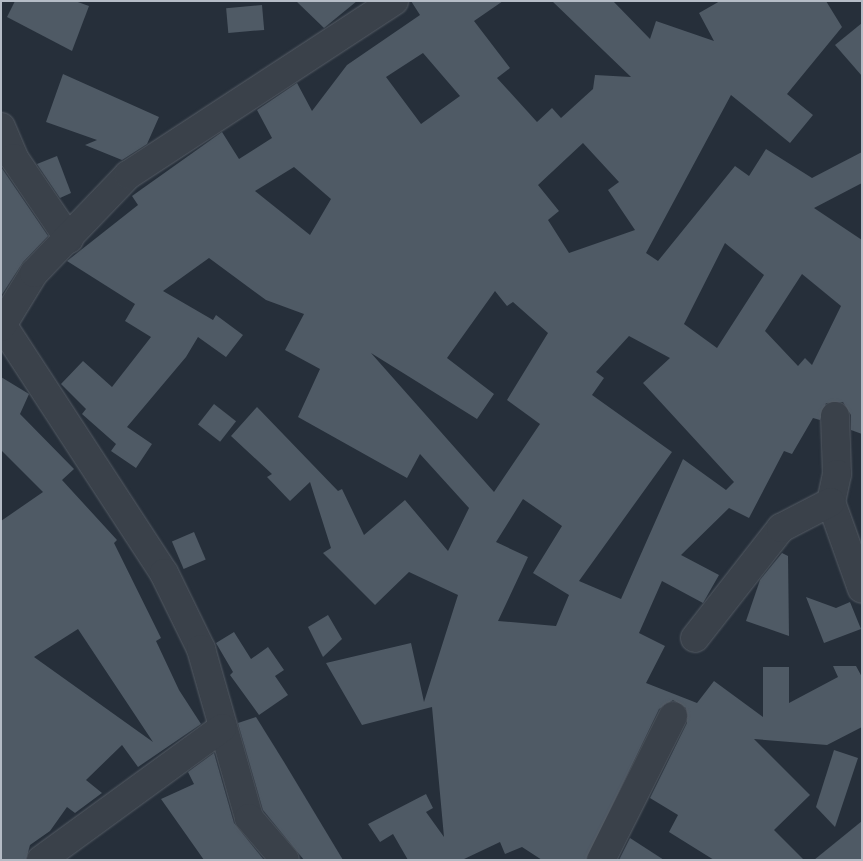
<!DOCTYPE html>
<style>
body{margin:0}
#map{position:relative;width:863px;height:861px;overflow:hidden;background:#262f3a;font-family:"Fira Sans",sans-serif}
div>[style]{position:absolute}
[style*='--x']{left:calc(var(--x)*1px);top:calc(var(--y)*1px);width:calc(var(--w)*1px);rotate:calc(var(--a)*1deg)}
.building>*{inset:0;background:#4f5a65;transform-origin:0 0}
.roads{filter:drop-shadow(0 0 1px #555c65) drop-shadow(0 0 1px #555c65)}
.minor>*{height:28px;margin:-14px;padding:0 14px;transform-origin:14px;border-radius:14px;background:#3a414a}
span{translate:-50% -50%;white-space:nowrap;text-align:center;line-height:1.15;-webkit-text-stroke:4.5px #1f262f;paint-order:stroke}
.frame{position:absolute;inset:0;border:2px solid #b5bcc6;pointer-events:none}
</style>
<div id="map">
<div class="building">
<i style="clip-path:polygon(15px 1px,75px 1px,89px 6px,72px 51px,7px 17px)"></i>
<i style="clip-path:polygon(296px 1px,357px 1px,324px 28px)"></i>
<i style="clip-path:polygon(evenodd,411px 1px,503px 1px,474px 21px,510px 68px,497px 78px,537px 122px,552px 108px,561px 118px,593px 89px,595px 75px,631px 77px,552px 1px,613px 1px,650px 39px,656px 21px,714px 41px,699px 13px,720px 1px,826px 1px,842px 27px,787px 94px,813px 115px,790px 143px,731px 95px,646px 253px,658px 261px,735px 166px,749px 176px,766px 149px,812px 178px,862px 152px,862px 183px,814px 208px,862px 240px,862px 434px,851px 430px,851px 415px,843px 402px,826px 403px,820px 420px,813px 418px,792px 454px,784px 451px,749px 518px,729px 508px,681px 555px,719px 575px,703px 603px,662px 581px,639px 633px,665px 646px,646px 683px,697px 703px,714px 681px,763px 717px,763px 667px,789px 667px,789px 703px,838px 677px,833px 666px,856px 666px,862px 677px,862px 727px,827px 745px,754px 739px,810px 795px,774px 830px,804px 860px,714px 860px,669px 832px,678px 815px,650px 798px,687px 723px,686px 708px,673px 700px,659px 709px,586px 860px,542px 860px,522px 847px,505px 854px,500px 842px,462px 860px,408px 860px,393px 834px,380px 842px,368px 824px,426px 794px,433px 808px,426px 812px,444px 837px,432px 707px,362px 725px,326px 663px,411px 643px,424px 702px,458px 595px,409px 572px,375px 605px,323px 553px,331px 548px,310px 482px,290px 501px,267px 477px,272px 474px,231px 436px,257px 407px,338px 491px,342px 489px,364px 535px,405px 500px,448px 551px,469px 508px,420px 454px,407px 478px,298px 417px,320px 369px,285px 350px,304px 314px,266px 300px,209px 258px,163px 291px,213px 320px,216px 315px,243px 335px,226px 357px,198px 337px,186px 357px,127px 427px,152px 444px,136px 468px,111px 451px,116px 444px,82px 414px,86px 409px,61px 384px,83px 361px,112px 387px,151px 337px,125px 321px,135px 304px,67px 261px,138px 205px,132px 196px,222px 132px,239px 159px,272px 138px,257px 110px,297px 83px,312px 111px,347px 65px,420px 15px,411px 1px,423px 53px,460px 96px,421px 124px,386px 77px,423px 53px,411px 1px,583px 143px,619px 182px,608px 190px,635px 230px,569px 253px,548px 220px,559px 211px,538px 185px,583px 143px,411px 1px,294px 167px,331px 199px,310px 235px,255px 191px,294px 167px,411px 1px,725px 243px,764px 275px,717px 348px,684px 324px,725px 243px,411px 1px,802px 274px,841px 306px,812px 365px,805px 358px,798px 366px,765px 331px,802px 274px,411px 1px,495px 291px,507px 306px,513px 302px,548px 333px,507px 400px,540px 424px,494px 492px,371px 353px,477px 419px,494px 394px,447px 358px,495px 291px,411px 1px,629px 336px,670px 358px,643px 383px,734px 482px,726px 490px,683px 459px,621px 599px,579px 581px,672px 452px,592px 395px,604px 378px,596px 372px,629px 336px,411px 1px,523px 499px,562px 526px,533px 573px,569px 595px,556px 626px,498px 621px,528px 557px,496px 542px,523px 499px)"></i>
<i style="left:262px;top:5px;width:25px;height:36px;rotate:85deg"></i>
<i style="clip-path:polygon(862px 23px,862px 76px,835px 45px)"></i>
<i style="clip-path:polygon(63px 74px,159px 117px,147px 144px,122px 160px,85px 145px,97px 140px,46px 122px)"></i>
<i style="clip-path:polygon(57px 156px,71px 193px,60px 198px,37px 164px)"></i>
<i style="clip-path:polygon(1px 167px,48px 236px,23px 262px,1px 296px)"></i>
<i style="clip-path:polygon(evenodd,1px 377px,29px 394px,20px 414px,74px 469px,62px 480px,117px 540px,114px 543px,161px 638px,156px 641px,179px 690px,201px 724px,138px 767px,122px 745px,86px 780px,102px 793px,75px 813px,67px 807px,50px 831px,30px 845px,26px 860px,1px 860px,1px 521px,43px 492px,1px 450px,1px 377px,78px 629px,153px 742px,34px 657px,78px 629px)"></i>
<i style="left:214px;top:404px;width:28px;height:26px;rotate:38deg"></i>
<i style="left:194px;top:532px;width:30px;height:24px;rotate:67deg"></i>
<i style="clip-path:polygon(782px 553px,788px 556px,789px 636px,746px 621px,760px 580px)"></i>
<i style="clip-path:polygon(806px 597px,836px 608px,850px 602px,861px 629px,824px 643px)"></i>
<i style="clip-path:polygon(328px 615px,342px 639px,323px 657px,308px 627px)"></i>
<i style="clip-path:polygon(234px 632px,251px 659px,268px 647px,284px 670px,275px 676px,288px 695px,259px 715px,230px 675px,233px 672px,216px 643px)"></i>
<i style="clip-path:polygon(256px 717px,284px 762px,343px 860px,304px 860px,263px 810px,238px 723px)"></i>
<i style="clip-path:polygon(834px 750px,858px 758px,835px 827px,816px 807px)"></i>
<i style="clip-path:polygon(214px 753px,234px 823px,264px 860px,204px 860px,161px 799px,194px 784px,188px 772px)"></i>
<i style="clip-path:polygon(862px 821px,862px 860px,814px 860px)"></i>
<i style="clip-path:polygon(630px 838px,664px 860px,619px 860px)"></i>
</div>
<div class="roads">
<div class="minor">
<i style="--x:1;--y:127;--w:34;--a:67"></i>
<i style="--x:14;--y:158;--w:98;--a:55.8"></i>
<i style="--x:1;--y:323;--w:298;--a:56.9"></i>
<i style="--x:164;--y:573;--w:85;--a:64"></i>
<i style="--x:201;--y:649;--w:176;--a:74.1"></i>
<i style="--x:249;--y:818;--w:55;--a:49.4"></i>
<i style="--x:1;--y:327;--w:63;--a:-58.6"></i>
<i style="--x:34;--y:273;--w:136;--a:-46.2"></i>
<i style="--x:128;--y:175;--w:318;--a:-33.2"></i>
<i style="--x:835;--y:416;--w:58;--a:88"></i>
<i style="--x:837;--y:474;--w:29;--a:102"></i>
<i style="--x:831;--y:502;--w:92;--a:70.4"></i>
<i style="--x:695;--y:638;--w:140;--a:-52"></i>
<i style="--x:781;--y:528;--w:56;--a:-27.5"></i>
<i style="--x:41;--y:860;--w:224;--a:-36.1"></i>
<i style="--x:601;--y:860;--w:161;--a:-63.4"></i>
</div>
</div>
<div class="frame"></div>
</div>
